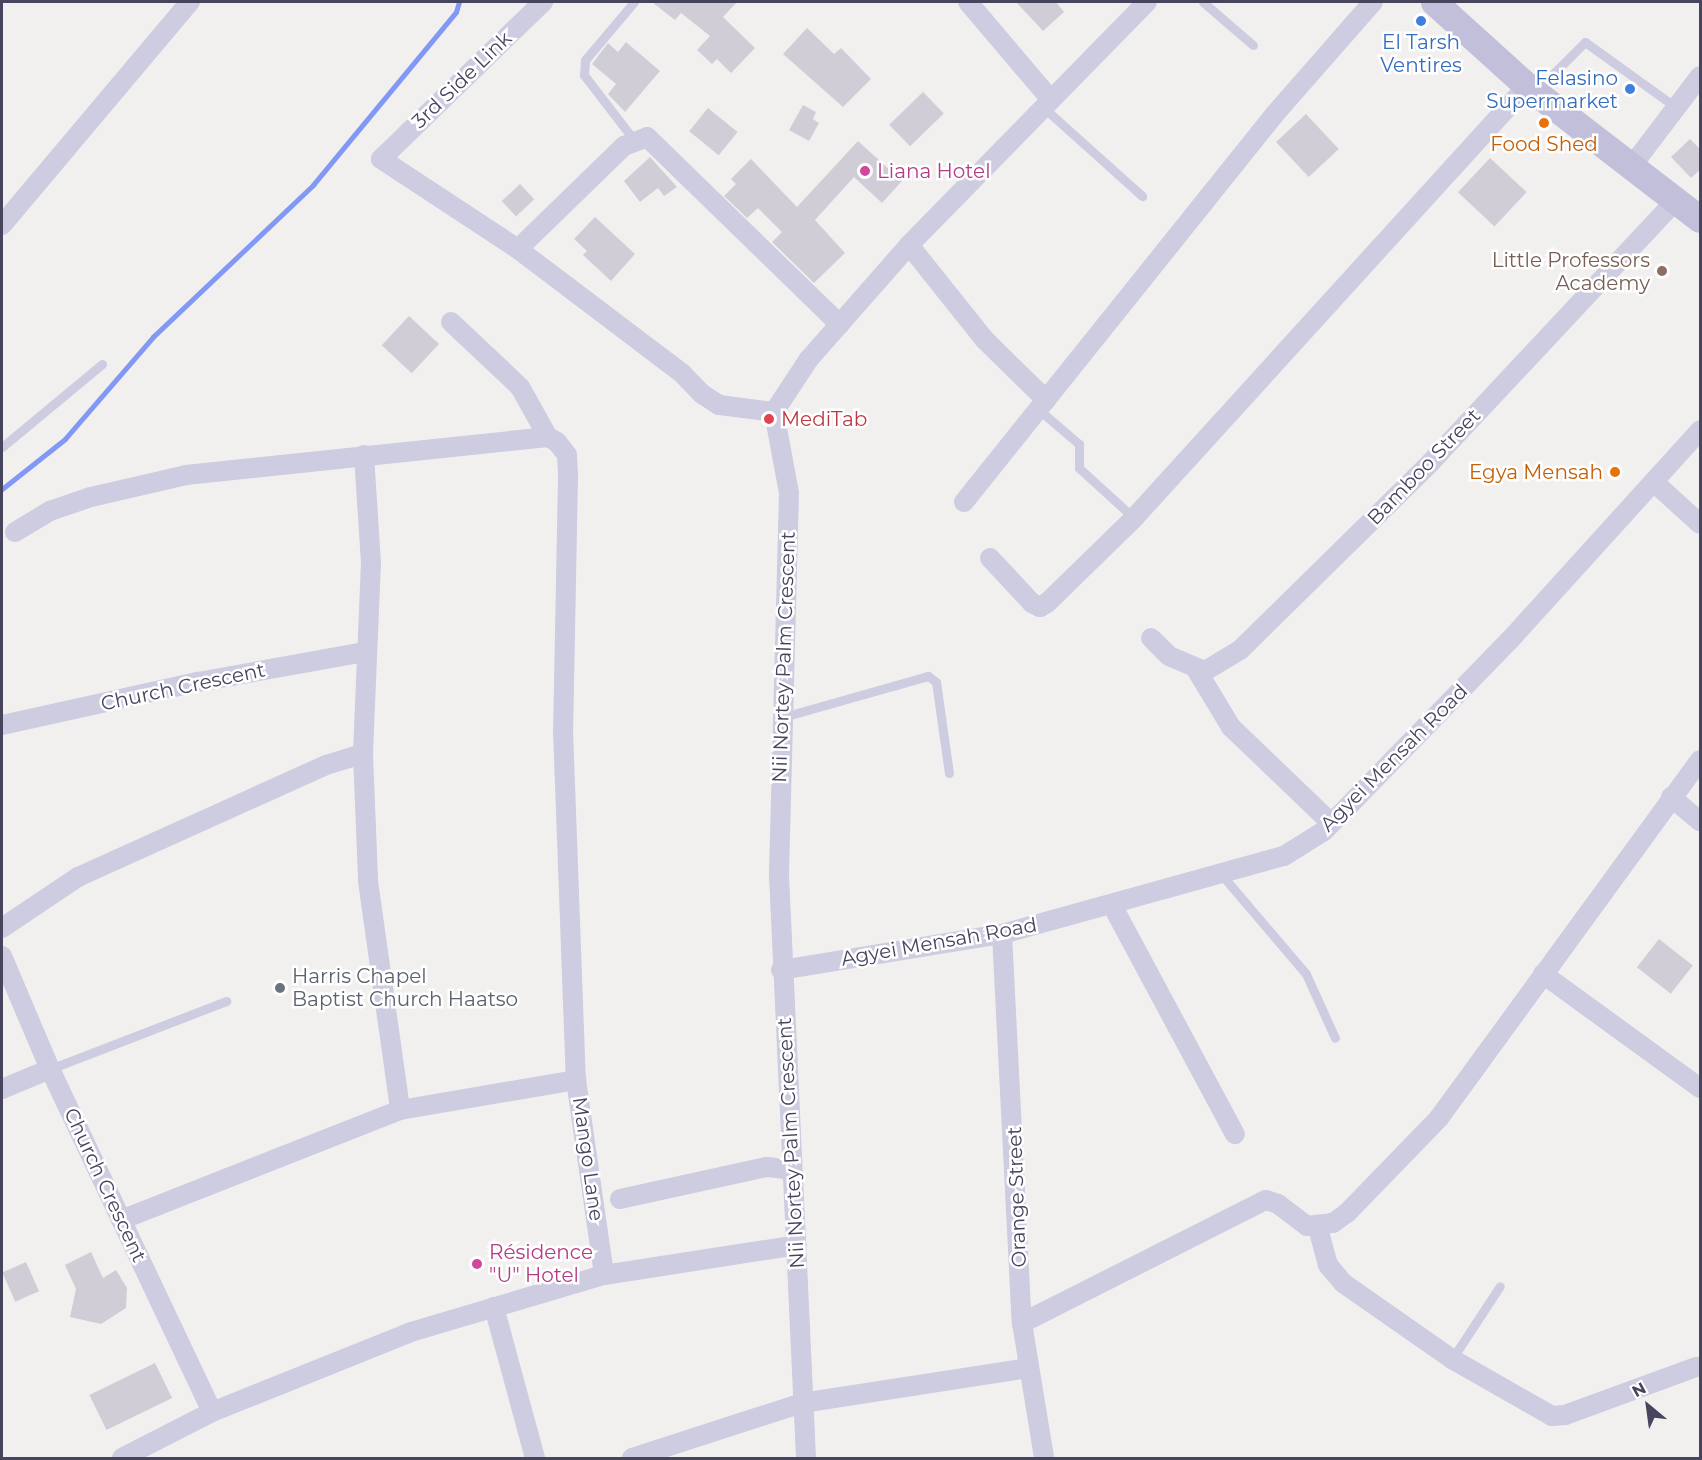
<!DOCTYPE html>
<meta charset="utf-8">
<style>
body{margin:0}
#map{position:relative;width:1702px;height:1460px;overflow:hidden;background:#f2f0ef;font-family:Montserrat,sans-serif}
div>[style]{position:absolute}
[style*='--x']{left:calc(var(--x)*1px);top:calc(var(--y)*1px);width:calc(var(--w)*1px);rotate:calc(var(--a)*1deg)}
.stream>*{height:4.5px;margin:-2.25px;padding:0 2.25px;transform-origin:2.25px;border-radius:2.25px;background:#8198f5}
.building>*{inset:0;background:#d0cdd7;transform-origin:0 0}
.lane>*{height:9px;margin:-4.5px;padding:0 4.5px;transform-origin:4.5px;border-radius:4.5px;background:#cdcce0}
.street>*{height:20px;margin:-10px;padding:0 10px;transform-origin:10px;border-radius:10px;background:#cdcce0}
.secondary>*{height:27px;margin:-13.5px;padding:0 13.5px;transform-origin:13.5px;border-radius:13.5px;background:#c2bfda}
.dots>*{width:16px;height:16px;translate:-50% -50%;box-sizing:border-box;border:3px solid #fff;border-radius:50%}
span{translate:-50% -50%;white-space:nowrap;text-align:center;line-height:1.15;-webkit-text-stroke:5px #fff;paint-order:stroke}
.shop-label{font-size:20px;color:#366cbe}
.right{translate:-100% -50%;text-align:right}
.street-label{font-size:20px;color:#47455e}
.food-label{font-size:20px;color:#c56008}
.hotel-label{font-size:20px;color:#b23c85}
.left{translate:0 -50%;text-align:left}
.education-label{font-size:20px;color:#785e54}
.health-label{font-size:20px;color:#be3a42}
.worship-label{font-size:20px;color:#5b616d}
.frame{position:absolute;inset:0;border:3px solid #47455e;pointer-events:none}
.north{position:absolute;left:1618px;top:1376px;width:60px;height:60px;-webkit-text-stroke:4px #fff;paint-order:stroke;rotate:331deg;font-size:16px;font-weight:700;line-height:24px;text-align:center;color:#47455e}
.north::after{content:'';display:block;margin:auto;width:21px;height:27px;background:#47455e;clip-path:polygon(50% 0,100% 100%,50% 72%,0 100%)}
</style>
<div id="map">
<div class="stream">
<i style="--x:2;--y:489;--w:80;--a:-38.4"></i>
<i style="--x:65;--y:439;--w:135;--a:-49.2"></i>
<i style="--x:153;--y:337;--w:221;--a:-43.5"></i>
<i style="--x:313;--y:185;--w:224;--a:-50.4"></i>
<i style="--x:456;--y:12;--w:10;--a:-73"></i>
</div>
<div class="building">
<i style="clip-path:polygon(652px 2px,737px 2px,723px 17px,755px 48px,731px 73px,717px 59px,712px 64px,697px 50px,710px 36px,681px 13px,675px 20px)"></i>
<i style="clip-path:polygon(1016px 2px,1056px 2px,1064px 12px,1043px 31px)"></i>
<i style="clip-path:polygon(807px 28px,834px 54px,841px 48px,871px 79px,843px 107px,783px 54px)"></i>
<i style="clip-path:polygon(626px 42px,660px 71px,625px 112px,608px 94px,616px 84px,592px 64px,608px 43px,618px 52px)"></i>
<i style="left:923px;top:92px;width:30px;height:47px;rotate:46deg"></i>
<i style="clip-path:polygon(803px 105px,816px 112px,813px 119px,819px 123px,809px 141px,789px 130px)"></i>
<i style="left:708px;top:108px;width:38px;height:30px;rotate:39deg"></i>
<i style="left:1306px;top:114px;width:48px;height:41px;rotate:47deg"></i>
<i style="clip-path:polygon(1690px 139px,1701px 150px,1701px 169px,1691px 178px,1671px 157px)"></i>
<i style="clip-path:polygon(858px 141px,902px 181px,882px 203px,854px 177px,815px 220px,845px 253px,814px 283px,772px 242px,782px 232px,758px 208px,747px 218px,724px 196px,736px 184px,731px 179px,751px 159px,797px 207px)"></i>
<i style="clip-path:polygon(650px 157px,677px 187px,664px 196px,658px 188px,640px 202px,624px 181px)"></i>
<i style="left:1490px;top:158px;width:50px;height:47px;rotate:43deg"></i>
<i style="left:520px;top:184px;width:21px;height:25px;rotate:47deg"></i>
<i style="clip-path:polygon(595px 217px,635px 254px,611px 281px,583px 255px,587px 251px,574px 239px)"></i>
<i style="left:409px;top:316px;width:41px;height:40px;rotate:43deg"></i>
<i style="left:1659px;top:939px;width:43px;height:36px;rotate:38deg"></i>
<i style="clip-path:polygon(91px 1252px,103px 1278px,116px 1270px,127px 1288px,126px 1308px,101px 1324px,70px 1317px,76px 1289px,65px 1265px)"></i>
<i style="left:26px;top:1262px;width:32px;height:26px;rotate:66deg"></i>
<i style="left:155px;top:1363px;width:39px;height:73px;rotate:64deg"></i>
</div>
<div class="lane">
<i style="--x:1203;--y:2;--w:66;--a:40.7"></i>
<i style="--x:1554;--y:73;--w:44;--a:-45"></i>
<i style="--x:1585;--y:42;--w:113;--a:35.7"></i>
<i style="--x:1044;--y:108;--w:132;--a:41.9"></i>
<i style="--x:634;--y:140;--w:82;--a:-127.6"></i>
<i style="--x:584;--y:75;--w:15;--a:-86"></i>
<i style="--x:585;--y:60;--w:76;--a:-49.8"></i>
<i style="--x:1038;--y:409;--w:54;--a:40.5"></i>
<i style="--x:1079;--y:444;--w:24;--a:90"></i>
<i style="--x:1079;--y:468;--w:74;--a:42.3"></i>
<i style="--x:2;--y:447;--w:130;--a:-39.7"></i>
<i style="--x:783;--y:717;--w:151;--a:-15.8"></i>
<i style="--x:928;--y:676;--w:10;--a:37"></i>
<i style="--x:936;--y:682;--w:92;--a:81.9"></i>
<i style="--x:1221;--y:874;--w:131;--a:49.6"></i>
<i style="--x:1306;--y:974;--w:70;--a:65.6"></i>
<i style="--x:50;--y:1069;--w:189;--a:-21.1"></i>
<i style="--x:1452;--y:1359;--w:87;--a:-56.7"></i>
</div>
<div class="street">
<i style="--x:968;--y:2;--w:128;--a:49.7"></i>
<i style="--x:1631;--y:167;--w:114;--a:-52.8"></i>
<i style="--x:2;--y:225;--w:292;--a:-49.9"></i>
<i style="--x:909;--y:245;--w:120;--a:51.4"></i>
<i style="--x:984;--y:339;--w:87;--a:44.5"></i>
<i style="--x:518;--y:249;--w:164;--a:-146.7"></i>
<i style="--x:381;--y:159;--w:226;--a:-44.1"></i>
<i style="--x:451;--y:322;--w:95;--a:43.3"></i>
<i style="--x:520;--y:387;--w:57;--a:60.8"></i>
<i style="--x:774;--y:412;--w:55;--a:-172.7"></i>
<i style="--x:719;--y:405;--w:20;--a:-147"></i>
<i style="--x:702;--y:394;--w:28;--a:-134"></i>
<i style="--x:683;--y:374;--w:207;--a:-142.9"></i>
<i style="--x:518;--y:249;--w:148;--a:-44.2"></i>
<i style="--x:624;--y:146;--w:25;--a:-21"></i>
<i style="--x:647;--y:137;--w:269;--a:44.2"></i>
<i style="--x:364;--y:455;--w:107;--a:86.3"></i>
<i style="--x:371;--y:562;--w:192;--a:92.4"></i>
<i style="--x:363;--y:754;--w:127;--a:87.7"></i>
<i style="--x:368;--y:881;--w:231;--a:82"></i>
<i style="--x:1656;--y:484;--w:59;--a:42.3"></i>
<i style="--x:964;--y:502;--w:496;--a:-51.3"></i>
<i style="--x:1274;--y:115;--w:150;--a:-48.8"></i>
<i style="--x:15;--y:532;--w:41;--a:-31"></i>
<i style="--x:50;--y:511;--w:43;--a:-18.9"></i>
<i style="--x:91;--y:497;--w:98;--a:-13"></i>
<i style="--x:186;--y:475;--w:364;--a:-6"></i>
<i style="--x:548;--y:437;--w:10;--a:29"></i>
<i style="--x:557;--y:442;--w:16;--a:52"></i>
<i style="--x:567;--y:455;--w:21;--a:87"></i>
<i style="--x:568;--y:476;--w:254;--a:91.1"></i>
<i style="--x:563;--y:730;--w:350;--a:87.9"></i>
<i style="--x:576;--y:1080;--w:197;--a:81.8"></i>
<i style="--x:990;--y:558;--w:62;--a:47"></i>
<i style="--x:1032;--y:603;--w:9;--a:27"></i>
<i style="--x:1040;--y:607;--w:8;--a:-30"></i>
<i style="--x:1047;--y:603;--w:122;--a:-44.3"></i>
<i style="--x:1134;--y:518;--w:584;--a:-47.71"></i>
<i style="--x:1151;--y:638;--w:25;--a:45"></i>
<i style="--x:1169;--y:656;--w:39;--a:23"></i>
<i style="--x:1205;--y:671;--w:41;--a:-31"></i>
<i style="--x:1240;--y:650;--w:268;--a:-44.5"></i>
<i style="--x:1431;--y:462;--w:357;--a:-46.9"></i>
<i style="--x:1196;--y:669;--w:68;--a:58.9"></i>
<i style="--x:1231;--y:727;--w:139;--a:43.8"></i>
<i style="--x:2;--y:725;--w:201;--a:-12.4"></i>
<i style="--x:198;--y:682;--w:170;--a:-10.2"></i>
<i style="--x:1671;--y:797;--w:38;--a:40"></i>
<i style="--x:1112;--y:905;--w:260;--a:61.8"></i>
<i style="--x:2;--y:928;--w:92;--a:-33.9"></i>
<i style="--x:78;--y:877;--w:272;--a:-24.3"></i>
<i style="--x:326;--y:765;--w:39;--a:-17"></i>
<i style="--x:1002;--y:934;--w:390;--a:87.1"></i>
<i style="--x:1022;--y:1323;--w:137;--a:80.7"></i>
<i style="--x:2;--y:956;--w:123;--a:67"></i>
<i style="--x:50;--y:1069;--w:379;--a:64.7"></i>
<i style="--x:781;--y:970;--w:224;--a:-9.3"></i>
<i style="--x:1002;--y:934;--w:293;--a:-15.5"></i>
<i style="--x:1284;--y:856;--w:47;--a:-32"></i>
<i style="--x:1324;--y:831;--w:265;--a:-45.8"></i>
<i style="--x:1509;--y:641;--w:285;--a:-47.8"></i>
<i style="--x:1543;--y:974;--w:194;--a:36"></i>
<i style="--x:2;--y:1089;--w:52;--a:-22.6"></i>
<i style="--x:620;--y:1199;--w:150;--a:-12.3"></i>
<i style="--x:767;--y:1167;--w:19;--a:6"></i>
<i style="--x:786;--y:1169;--w:11;--a:41"></i>
<i style="--x:121;--y:1220;--w:300;--a:-21.5"></i>
<i style="--x:400;--y:1110;--w:179;--a:-9.7"></i>
<i style="--x:1318;--y:1228;--w:38;--a:75"></i>
<i style="--x:1328;--y:1265;--w:23;--a:50"></i>
<i style="--x:1343;--y:1283;--w:133;--a:34.9"></i>
<i style="--x:1452;--y:1359;--w:115;--a:29.7"></i>
<i style="--x:1552;--y:1416;--w:13;--a:-4"></i>
<i style="--x:1565;--y:1415;--w:140;--a:-20.1"></i>
<i style="--x:494;--y:1307;--w:156;--a:74.8"></i>
<i style="--x:1022;--y:1323;--w:273;--a:-26.8"></i>
<i style="--x:1266;--y:1200;--w:13;--a:18"></i>
<i style="--x:1278;--y:1204;--w:36;--a:37"></i>
<i style="--x:1307;--y:1226;--w:26;--a:-7"></i>
<i style="--x:1333;--y:1223;--w:17;--a:-36"></i>
<i style="--x:1347;--y:1213;--w:132;--a:-45.9"></i>
<i style="--x:1439;--y:1118;--w:443;--a:-53.9"></i>
<i style="--x:122;--y:1458;--w:101;--a:-27.1"></i>
<i style="--x:212;--y:1412;--w:214;--a:-21.9"></i>
<i style="--x:411;--y:1332;--w:201;--a:-16.5"></i>
<i style="--x:604;--y:1275;--w:195;--a:-8.8"></i>
<i style="--x:632;--y:1458;--w:179;--a:-17.9"></i>
<i style="--x:802;--y:1403;--w:228;--a:-8.8"></i>
<i style="--x:806;--y:1458;--w:585;--a:-92.65"></i>
<i style="--x:779;--y:874;--w:381;--a:-88.5"></i>
<i style="--x:789;--y:493;--w:82;--a:-100.5"></i>
<i style="--x:774;--y:412;--w:64;--a:-56.6"></i>
<i style="--x:809;--y:359;--w:152;--a:-48.7"></i>
<i style="--x:909;--y:245;--w:340;--a:-45.6"></i>
</div>
<div class="secondary">
<i style="--x:1434;--y:2;--w:125;--a:42.1"></i>
<i style="--x:1527;--y:86;--w:218;--a:37.6"></i>
</div>
<div class="dots">
<i style="left:1421px;top:21px;background:#3f7fe0"></i>
<i style="left:1630px;top:89px;background:#3f7fe0"></i>
<i style="left:1544px;top:123px;background:#e8710a"></i>
<i style="left:865px;top:171px;background:#d1479c"></i>
<i style="left:1662px;top:271px;background:#8d6e63"></i>
<i style="left:769px;top:419px;background:#e0444e"></i>
<i style="left:1615px;top:472px;background:#e8710a"></i>
<i style="left:280px;top:988px;background:#6b7280"></i>
<i style="left:477px;top:1264px;background:#d1479c"></i>
</div>
<div class="shop-label">
<span style="left:1421px;top:54px">El Tarsh<br>Ventires</span>
<span class="right" style="left:1618px;top:90px">Felasino<br>Supermarket</span>
</div>
<div class="street-label">
<span style="left:462px;top:80px;rotate:-44deg">3rd Side Link</span>
<span style="left:1424px;top:467px;rotate:-46deg">Bamboo Street</span>
<span style="left:784px;top:657px;rotate:-88deg">Nii Nortey Palm Crescent</span>
<span style="left:183px;top:687px;rotate:-12deg">Church Crescent</span>
<span style="left:1394px;top:758px;rotate:-45deg">Agyei Mensah Road</span>
<span style="left:939px;top:942px;rotate:-10deg">Agyei Mensah Road</span>
<span style="left:791px;top:1143px;rotate:-93deg">Nii Nortey Palm Crescent</span>
<span style="left:588px;top:1159px;rotate:82deg">Mango Lane</span>
<span style="left:105px;top:1185px;rotate:65deg">Church Crescent</span>
<span style="left:1017px;top:1197px;rotate:-92deg">Orange Street</span>
</div>
<div class="food-label">
<span style="left:1544px;top:144px">Food Shed</span>
<span class="right" style="left:1603px;top:472px">Egya Mensah</span>
</div>
<div class="hotel-label">
<span class="left" style="left:877px;top:171px">Liana Hotel</span>
<span class="left" style="left:489px;top:1264px">Résidence<br>"U" Hotel</span>
</div>
<div class="education-label">
<span class="right" style="left:1650px;top:272px">Little Professors<br>Academy</span>
</div>
<div class="health-label">
<span class="left" style="left:781px;top:419px">MediTab</span>
</div>
<div class="worship-label">
<span class="left" style="left:292px;top:988px">Harris Chapel<br>Baptist Church Haatso</span>
</div>
<div class="frame"></div>
<div class="north">N</div>
</div>
